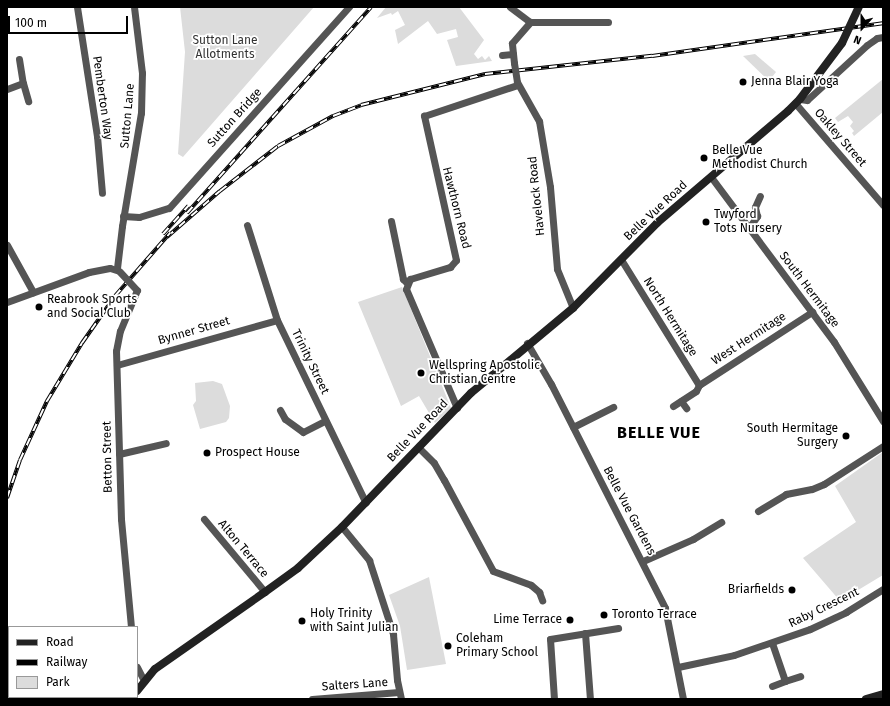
<!DOCTYPE html>
<style>
body{margin:0}
#map{position:relative;width:890px;height:706px;overflow:hidden;background:#fff;font-family:"Fira Sans",sans-serif}
div>[style]{position:absolute}
[style*='--x']{left:calc(var(--x)*1px);top:calc(var(--y)*1px);width:calc(var(--w)*1px);rotate:calc(var(--a)*1deg)}
.green>*{inset:0;background:#dcdcdc}
.street>*{height:7px;margin:-3.5px;padding:0 3.5px;transform-origin:3.5px;border-radius:3.5px;background:#555}
.secondary>*{height:8px;margin:-4px;padding:0 4px;transform-origin:4px;border-radius:4px;background:#222}
.rail>*{height:4px;margin-top:-2px;transform-origin:0;background:repeating-linear-gradient(90deg,#fff 0 8px,#000 0 16px);box-sizing:border-box;border-block:1px solid #000}
.street-bridge>*{height:7px;margin:-3.5px;padding:0 3.5px;transform-origin:3.5px;border-radius:3.5px;background:#555}
.secondary-bridge>*{height:8px;margin:-4px;padding:0 4px;transform-origin:4px;border-radius:4px;background:#222}
.dots>*{width:11px;height:11px;translate:-50% -50%;box-sizing:border-box;border:2px solid #fff;border-radius:50%}
span{translate:-50% -50%;white-space:nowrap;text-align:center;line-height:1.15;-webkit-text-stroke:3.5px #fff;paint-order:stroke}
.park-label{font-size:12px;color:#333}
.poi-label{font-size:12px;color:#000}
.left{translate:0 -50%;text-align:left}
.right{translate:-100% -50%;text-align:right}
.street-label{font-size:12px;color:#000}
.district-label{font-size:16px;color:#000;font-weight:700;letter-spacing:1px}
.frame{position:absolute;inset:0;border:8px solid #000;pointer-events:none}
.legend{position:absolute;left:8px;top:626px;width:130px;height:72px;box-sizing:border-box;background:#fff;border:1px solid #999;margin:0;padding:5px 7px;list-style:none;font-size:12px;color:#000}
.legend li{display:flex;align-items:center;gap:8px;height:20px}
.legend b{width:20px;border:1px solid #999}
.north{position:absolute;left:842px;top:8px;width:40px;height:40px;-webkit-text-stroke:3px #fff;paint-order:stroke;rotate:201deg;font-size:11px;font-weight:700;line-height:16px;text-align:center;color:#000}
.north::after{content:'';display:block;margin:auto;width:14px;height:18px;background:#000;clip-path:polygon(50% 0,100% 100%,50% 72%,0 100%)}
.scale{position:absolute;left:8px;top:16px;width:120px;height:18px;box-sizing:border-box;border:2px solid #000;border-top:0;padding-left:5px;font-size:12px;line-height:14px;white-space:nowrap;color:#000;-webkit-text-stroke:3px #fff;paint-order:stroke}
</style>
<div id="map">
<div class="green">
<i style="clip-path:polygon(180px 7px,314px 7px,183px 157px,178px 154px,185px 52px)"></i>
<i style="clip-path:polygon(386px 7px,459px 7px,484px 40px,474px 54px,478px 59px,482px 56px,485px 60px,489px 56px,492px 61px,456px 66px,447px 40px,458px 37px,456px 29px,437px 34px,428px 21px,398px 44px,395px 30px,405px 25px,398px 11px,392px 15px,391px 13px,377px 18px)"></i>
<i style="clip-path:polygon(755px 54px,776px 72px,769px 81px,743px 56px)"></i>
<i style="clip-path:polygon(883px 79px,883px 112px,854px 136px,852px 133px,854px 131px,850px 126px,853px 122px,848px 116px,838px 122px,835px 118px)"></i>
<i style="clip-path:polygon(402px 287px,451px 408px,435px 423px,419px 396px,401px 406px,358px 302px)"></i>
<i style="clip-path:polygon(213px 381px,222px 384px,230px 406px,229px 418px,226px 422px,200px 429px,193px 405px,196px 401px,195px 383px)"></i>
<i style="clip-path:polygon(883px 452px,883px 575px,840px 601px,803px 558px,856px 522px,835px 486px)"></i>
<i style="clip-path:polygon(429px 577px,446px 664px,407px 670px,400px 626px,389px 595px)"></i>
</div>
<div class="street">
<i style="--x:77;--y:7;--w:131;--a:81.2"></i>
<i style="--x:97;--y:136;--w:57;--a:85"></i>
<i style="--x:510;--y:7;--w:25;--a:37"></i>
<i style="--x:502;--y:55;--w:11;--a:-5"></i>
<i style="--x:19;--y:59;--w:24;--a:81"></i>
<i style="--x:514;--y:63;--w:20;--a:-96"></i>
<i style="--x:512;--y:43;--w:28;--a:-49"></i>
<i style="--x:530;--y:22;--w:78;--a:0"></i>
<i style="--x:517;--y:82;--w:45;--a:60.6"></i>
<i style="--x:539;--y:121;--w:67;--a:80.5"></i>
<i style="--x:550;--y:187;--w:82;--a:85.1"></i>
<i style="--x:557;--y:269;--w:42;--a:67.7"></i>
<i style="--x:7;--y:89;--w:17;--a:-21"></i>
<i style="--x:23;--y:83;--w:19;--a:74"></i>
<i style="--x:800;--y:99;--w:7;--a:8"></i>
<i style="--x:807;--y:100;--w:81;--a:-42.5"></i>
<i style="--x:867;--y:45;--w:12;--a:-35"></i>
<i style="--x:877;--y:38;--w:6;--a:-9"></i>
<i style="--x:795;--y:103;--w:135;--a:49.2"></i>
<i style="--x:711;--y:177;--w:206;--a:53.3"></i>
<i style="--x:834;--y:342;--w:93;--a:58.2"></i>
<i style="--x:123;--y:216;--w:16;--a:4"></i>
<i style="--x:139;--y:217;--w:31;--a:-17"></i>
<i style="--x:169;--y:208;--w:270;--a:-48.2"></i>
<i style="--x:391;--y:221;--w:59;--a:78.3"></i>
<i style="--x:403;--y:279;--w:6;--a:45"></i>
<i style="--x:247;--y:225;--w:100;--a:72.5"></i>
<i style="--x:277;--y:320;--w:203;--a:64.1"></i>
<i style="--x:748;--y:229;--w:16;--a:-55"></i>
<i style="--x:757;--y:216;--w:9;--a:-103"></i>
<i style="--x:755;--y:207;--w:12;--a:-66"></i>
<i style="--x:7;--y:245;--w:54;--a:61"></i>
<i style="--x:622;--y:261;--w:146;--a:58.2"></i>
<i style="--x:117;--y:268;--w:42;--a:-83.2"></i>
<i style="--x:122;--y:226;--w:115;--a:-80.5"></i>
<i style="--x:141;--y:113;--w:40;--a:-88.6"></i>
<i style="--x:142;--y:73;--w:66;--a:-96.9"></i>
<i style="--x:7;--y:302;--w:87;--a:-20.1"></i>
<i style="--x:89;--y:272;--w:21;--a:-11"></i>
<i style="--x:110;--y:268;--w:9;--a:18"></i>
<i style="--x:527;--y:343;--w:48;--a:59.7"></i>
<i style="--x:551;--y:384;--w:251;--a:63"></i>
<i style="--x:665;--y:608;--w:93;--a:78.8"></i>
<i style="--x:117;--y:365;--w:166;--a:-15.7"></i>
<i style="--x:681;--y:401;--w:9;--a:54"></i>
<i style="--x:673;--y:406;--w:27;--a:-33"></i>
<i style="--x:696;--y:391;--w:7;--a:-63"></i>
<i style="--x:699;--y:385;--w:135;--a:-32.9"></i>
<i style="--x:457;--y:408;--w:129;--a:-113.2"></i>
<i style="--x:406;--y:289;--w:11;--a:-68"></i>
<i style="--x:410;--y:279;--w:42;--a:-16.7"></i>
<i style="--x:450;--y:267;--w:9;--a:-49"></i>
<i style="--x:456;--y:260;--w:148;--a:-102.5"></i>
<i style="--x:424;--y:116;--w:98;--a:-18.4"></i>
<i style="--x:280;--y:410;--w:10;--a:61"></i>
<i style="--x:285;--y:419;--w:22;--a:36"></i>
<i style="--x:303;--y:432;--w:25;--a:-27"></i>
<i style="--x:573;--y:427;--w:45;--a:-26.6"></i>
<i style="--x:419;--y:448;--w:21;--a:45"></i>
<i style="--x:434;--y:463;--w:20;--a:60"></i>
<i style="--x:444;--y:480;--w:103;--a:61.7"></i>
<i style="--x:493;--y:571;--w:40;--a:20.2"></i>
<i style="--x:531;--y:585;--w:11;--a:41"></i>
<i style="--x:539;--y:592;--w:9;--a:69"></i>
<i style="--x:119;--y:454;--w:48;--a:-13.2"></i>
<i style="--x:758;--y:511;--w:33;--a:-31"></i>
<i style="--x:786;--y:494;--w:26;--a:-11"></i>
<i style="--x:812;--y:489;--w:13;--a:-23"></i>
<i style="--x:824;--y:484;--w:70;--a:-32.8"></i>
<i style="--x:204;--y:519;--w:95;--a:50.1"></i>
<i style="--x:342;--y:527;--w:43;--a:50.7"></i>
<i style="--x:369;--y:560;--w:78;--a:72"></i>
<i style="--x:393;--y:634;--w:46;--a:85"></i>
<i style="--x:397;--y:680;--w:19;--a:78"></i>
<i style="--x:643;--y:561;--w:55;--a:-23.7"></i>
<i style="--x:693;--y:539;--w:33;--a:-31"></i>
<i style="--x:131;--y:627;--w:108;--a:-95.3"></i>
<i style="--x:121;--y:519;--w:168;--a:-91.7"></i>
<i style="--x:116;--y:351;--w:20;--a:-79"></i>
<i style="--x:120;--y:331;--w:44;--a:-67.5"></i>
<i style="--x:585;--y:633;--w:66;--a:85.7"></i>
<i style="--x:137;--y:667;--w:16;--a:63"></i>
<i style="--x:678;--y:667;--w:57;--a:-12.1"></i>
<i style="--x:734;--y:655;--w:80;--a:-18.9"></i>
<i style="--x:810;--y:629;--w:40;--a:-25"></i>
<i style="--x:846;--y:612;--w:44;--a:-31.9"></i>
<i style="--x:785;--y:681;--w:16;--a:-18"></i>
<i style="--x:772;--y:686;--w:14;--a:-21"></i>
<i style="--x:785;--y:681;--w:40;--a:-108.9"></i>
<i style="--x:84;--y:699;--w:4;--a:-27"></i>
<i style="--x:312;--y:699;--w:87;--a:-4.6"></i>
<i style="--x:554;--y:699;--w:60;--a:-93.8"></i>
<i style="--x:550;--y:639;--w:69;--a:-9.2"></i>
</div>
<div class="secondary">
<i style="--x:137;--y:691;--w:28;--a:-51"></i>
<i style="--x:155;--y:669;--w:134;--a:-35"></i>
<i style="--x:265;--y:592;--w:41;--a:-36"></i>
<i style="--x:298;--y:568;--w:60;--a:-43"></i>
<i style="--x:342;--y:527;--w:186;--a:-46.1"></i>
<i style="--x:471;--y:393;--w:133;--a:-39.8"></i>
<i style="--x:573;--y:308;--w:120;--a:-45.3"></i>
<i style="--x:657;--y:223;--w:172;--a:-40.5"></i>
<i style="--x:788;--y:111;--w:17;--a:-45"></i>
<i style="--x:800;--y:99;--w:70;--a:-53.1"></i>
<i style="--x:132;--y:699;--w:2;--a:-63"></i>
<i style="--x:866;--y:699;--w:18;--a:-16"></i>
</div>
<div class="rail">
<i style="--x:187;--y:213;--w:276;--a:-48.2"></i>
<i style="--x:163;--y:234;--w:38;--a:-48"></i>
<i style="--x:167;--y:237;--w:70;--a:-41"></i>
<i style="--x:220;--y:191;--w:73;--a:-37.8"></i>
<i style="--x:278;--y:146;--w:63;--a:-28.6"></i>
<i style="--x:333;--y:116;--w:30;--a:-21"></i>
<i style="--x:361;--y:105;--w:128;--a:-14"></i>
<i style="--x:485;--y:74;--w:168;--a:-6.2"></i>
<i style="--x:652;--y:56;--w:233;--a:-8.1"></i>
<i style="--x:7;--y:498;--w:40;--a:-71.1"></i>
<i style="--x:20;--y:460;--w:65;--a:-65.4"></i>
<i style="--x:47;--y:401;--w:68;--a:-58.9"></i>
<i style="--x:82;--y:343;--w:57;--a:-54.9"></i>
<i style="--x:115;--y:296;--w:84;--a:-48.9"></i>
</div>
<div class="street-bridge">
<i style="--x:514;--y:63;--w:19;--a:81"></i>
<i style="--x:120;--y:272;--w:25;--a:47"></i>
</div>
<div class="secondary-bridge">
<i style="--x:842;--y:43;--w:40;--a:-65"></i>
</div>
<div class="dots">
<i style="left:743px;top:82px;background:#000"></i>
<i style="left:704px;top:158px;background:#000"></i>
<i style="left:706px;top:222px;background:#000"></i>
<i style="left:39px;top:307px;background:#000"></i>
<i style="left:421px;top:373px;background:#000"></i>
<i style="left:846px;top:436px;background:#000"></i>
<i style="left:207px;top:453px;background:#000"></i>
<i style="left:792px;top:590px;background:#000"></i>
<i style="left:604px;top:615px;background:#000"></i>
<i style="left:570px;top:620px;background:#000"></i>
<i style="left:302px;top:621px;background:#000"></i>
<i style="left:448px;top:646px;background:#000"></i>
</div>
<div class="park-label">
<span style="left:225px;top:48px">Sutton Lane<br>Allotments</span>
</div>
<div class="poi-label">
<span class="left" style="left:751px;top:82px">Jenna Blair Yoga</span>
<span class="left" style="left:712px;top:158px">Belle Vue<br>Methodist Church</span>
<span class="left" style="left:714px;top:222px">Twyford<br>Tots Nursery</span>
<span class="left" style="left:47px;top:307px">Reabrook Sports<br>and Social Club</span>
<span class="left" style="left:429px;top:373px">Wellspring Apostolic<br>Christian Centre</span>
<span class="right" style="left:838px;top:436px">South Hermitage<br>Surgery</span>
<span class="left" style="left:215px;top:453px">Prospect House</span>
<span class="right" style="left:784px;top:590px">Briarfields</span>
<span class="left" style="left:310px;top:621px">Holy Trinity<br>with Saint Julian</span>
<span class="left" style="left:612px;top:615px">Toronto Terrace</span>
<span class="right" style="left:562px;top:620px">Lime Terrace</span>
<span class="left" style="left:456px;top:646px">Coleham<br>Primary School</span>
</div>
<div class="street-label">
<span style="left:102px;top:98px;rotate:82deg">Pemberton Way</span>
<span style="left:128px;top:116px;rotate:-85deg">Sutton Lane</span>
<span style="left:235px;top:118px;rotate:-48deg">Sutton Bridge</span>
<span style="left:840px;top:138px;rotate:49deg">Oakley Street</span>
<span style="left:537px;top:196px;rotate:-96deg">Havelock Road</span>
<span style="left:456px;top:208px;rotate:76deg">Hawthorn Road</span>
<span style="left:656px;top:211px;rotate:-43deg">Belle Vue Road</span>
<span style="left:809px;top:290px;rotate:53deg">South Hermitage</span>
<span style="left:670px;top:317px;rotate:58deg">North Hermitage</span>
<span style="left:194px;top:331px;rotate:-16deg">Bynner Street</span>
<span style="left:749px;top:339px;rotate:-33deg">West Hermitage</span>
<span style="left:310px;top:362px;rotate:64deg">Trinity Street</span>
<span style="left:418px;top:431px;rotate:-46deg">Belle Vue Road</span>
<span style="left:108px;top:457px;rotate:-91deg">Betton Street</span>
<span style="left:629px;top:511px;rotate:62deg">Belle Vue Gardens</span>
<span style="left:243px;top:549px;rotate:50deg">Alton Terrace</span>
<span style="left:824px;top:608px;rotate:-26deg">Raby Crescent</span>
<span style="left:355px;top:685px;rotate:-4deg">Salters Lane</span>
</div>
<div class="district-label">
<span style="left:659px;top:433px">BELLE VUE</span>
</div>
<div class="frame"></div>
<ul class="legend">
<li><b style="height:5px;background:#222"></b>Road</li>
<li><b style="height:5px;background:#000"></b>Railway</li>
<li><b style="height:11px;background:#dcdcdc"></b>Park</li>
</ul>
<div class="north">N</div>
<div class="scale">100 m</div>
</div>
